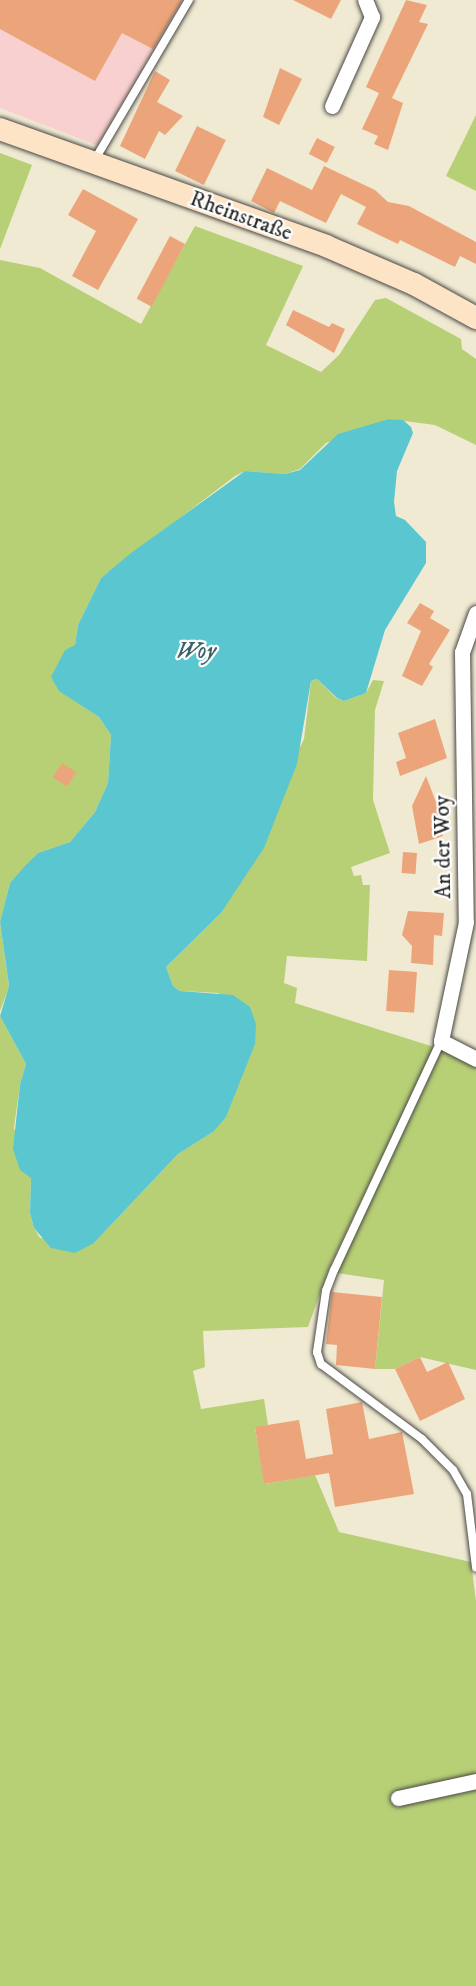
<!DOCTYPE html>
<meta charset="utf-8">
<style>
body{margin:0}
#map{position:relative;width:476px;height:1986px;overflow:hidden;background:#f0ead3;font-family:"IM FELL DW Pica",serif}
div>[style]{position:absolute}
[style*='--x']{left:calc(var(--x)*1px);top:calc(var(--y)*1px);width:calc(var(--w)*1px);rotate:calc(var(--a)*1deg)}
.built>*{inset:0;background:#f7d0cf}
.green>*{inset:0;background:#b7d076}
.water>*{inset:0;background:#5ac7d0}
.building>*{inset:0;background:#eca57a;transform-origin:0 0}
.roads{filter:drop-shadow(0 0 2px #494844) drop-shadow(0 0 2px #494844)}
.service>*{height:8px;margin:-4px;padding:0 4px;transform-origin:4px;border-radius:4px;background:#fff}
.minor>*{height:15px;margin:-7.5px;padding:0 7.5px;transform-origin:7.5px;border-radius:7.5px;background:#fff}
.secondary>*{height:22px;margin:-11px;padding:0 11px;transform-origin:11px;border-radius:11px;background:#fee4c6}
span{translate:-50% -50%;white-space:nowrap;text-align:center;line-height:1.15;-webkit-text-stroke:4.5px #fff;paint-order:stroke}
.street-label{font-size:22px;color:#2b2b2b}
.water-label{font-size:24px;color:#3b6265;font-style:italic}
</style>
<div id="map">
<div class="built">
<i style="clip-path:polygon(0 0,184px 0,99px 146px,0 108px)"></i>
</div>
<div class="green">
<i style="clip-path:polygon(476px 115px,476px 191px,446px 176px)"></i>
<i style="clip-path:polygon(0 153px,32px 165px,0 249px)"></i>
<i style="clip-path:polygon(195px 226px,303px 266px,266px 345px,321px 372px,339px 355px,375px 300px,386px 298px,461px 339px,462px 349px,476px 359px,476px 445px,435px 425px,389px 419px,326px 443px,300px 469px,285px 474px,245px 471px,235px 476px,101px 578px,78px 625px,75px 645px,81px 705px,99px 717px,111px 735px,108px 783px,95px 812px,70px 842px,38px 853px,10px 883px,0 922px,9px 987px,0 1011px,0 260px,40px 268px,141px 324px)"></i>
<i style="clip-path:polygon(317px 679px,336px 698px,344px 701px,366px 693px,373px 680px,384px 681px,375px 710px,373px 800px,390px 853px,351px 867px,354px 876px,361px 875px,363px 885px,370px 885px,367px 961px,287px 956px,284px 983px,297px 988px,295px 1003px,434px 1047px,328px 1271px,308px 1327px,203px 1331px,205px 1367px,193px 1371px,201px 1409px,264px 1399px,268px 1425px,255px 1428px,265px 1484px,315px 1475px,339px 1532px,471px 1562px,476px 1601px,476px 1776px,446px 1784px,460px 1794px,476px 1789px,476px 1986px,0 1986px,0 1016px,26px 1064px,20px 1084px,14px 1128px,31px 1178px,30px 1213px,34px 1228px,40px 1238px,94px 1243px,178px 1154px,213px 1132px,219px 993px,180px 991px,173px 986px,166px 967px,221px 913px,304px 739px,311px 681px)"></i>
<i style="clip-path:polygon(442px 1050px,476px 1067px,476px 1370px,420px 1357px,395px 1369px,375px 1369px,384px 1280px,337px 1273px)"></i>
</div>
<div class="water">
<i style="clip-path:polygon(389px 419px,403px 420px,411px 427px,413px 433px,397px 471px,394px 502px,396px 516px,405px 520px,426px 542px,426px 563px,385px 630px,366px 693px,344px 701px,337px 698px,317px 679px,311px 681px,297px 764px,264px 848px,221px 913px,166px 967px,173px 986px,180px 991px,233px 995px,250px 1007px,256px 1024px,255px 1044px,226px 1117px,213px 1132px,178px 1154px,94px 1243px,75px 1253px,51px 1248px,34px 1228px,30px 1213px,31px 1178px,20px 1170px,13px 1149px,20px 1084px,26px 1064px,0 1016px,9px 986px,0 922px,10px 883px,24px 867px,38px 853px,70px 842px,95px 812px,108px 783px,111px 735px,99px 717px,59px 691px,51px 677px,65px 650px,75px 645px,78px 625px,101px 578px,131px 553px,245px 471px,285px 474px,300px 470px,338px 434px)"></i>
</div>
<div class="building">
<i style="clip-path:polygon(0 0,182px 0,153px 49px,122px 33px,95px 81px,0 29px)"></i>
<i style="clip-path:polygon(293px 0,341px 0,331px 19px)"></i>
<i style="clip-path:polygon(406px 0,427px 5px,419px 22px,428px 24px,392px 98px,403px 103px,388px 150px,374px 144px,378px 136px,362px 129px,379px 93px,366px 87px)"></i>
<i style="clip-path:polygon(280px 68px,302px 79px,279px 125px,263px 117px)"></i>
<i style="clip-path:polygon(155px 71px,170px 80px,157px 102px,183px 116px,165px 135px,159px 131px,145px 159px,120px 146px)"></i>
<i style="left:197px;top:126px;width:32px;height:50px;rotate:26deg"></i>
<i style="left:317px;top:138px;width:20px;height:18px;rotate:27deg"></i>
<i style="clip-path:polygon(324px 166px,375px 190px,388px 202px,409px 206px,476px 242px,476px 264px,460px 256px,455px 267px,400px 240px,398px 244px,381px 236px,357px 224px,366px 207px,341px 194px,326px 223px,280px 201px,274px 213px,251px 201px,267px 168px,312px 190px)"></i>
<i style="clip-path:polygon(83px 189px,138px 219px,98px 290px,72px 276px,96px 231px,68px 215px)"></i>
<i style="left:170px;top:236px;width:17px;height:71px;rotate:28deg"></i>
<i style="clip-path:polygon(293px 310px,329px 327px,332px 323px,345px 329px,334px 353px,286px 325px)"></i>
<i style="clip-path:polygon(420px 603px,434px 611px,430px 618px,450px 630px,429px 664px,433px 667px,422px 686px,402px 676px,421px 631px,407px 623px)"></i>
<i style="clip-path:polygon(435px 719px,447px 758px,400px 776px,396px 762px,406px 758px,398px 733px)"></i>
<i style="left:62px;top:763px;width:17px;height:17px;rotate:33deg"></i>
<i style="clip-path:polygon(426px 776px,436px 802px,443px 806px,440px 813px,443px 822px,439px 823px,443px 836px,419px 844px,412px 806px)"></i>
<i style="left:403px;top:852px;width:14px;height:21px;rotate:4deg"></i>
<i style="clip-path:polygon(408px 911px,444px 913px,442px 936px,434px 935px,433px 965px,411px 963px,412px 946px,402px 935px)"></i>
<i style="left:389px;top:970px;width:28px;height:41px;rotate:4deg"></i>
<i style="clip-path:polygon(332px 1292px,382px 1297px,375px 1369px,336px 1365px,337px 1345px,326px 1344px)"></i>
<i style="clip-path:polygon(420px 1357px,427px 1372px,448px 1362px,465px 1399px,420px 1421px,395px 1369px)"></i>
<i style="clip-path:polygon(362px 1402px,369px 1439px,402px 1432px,414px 1494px,335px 1507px,329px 1473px,264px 1484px,255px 1427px,299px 1420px,306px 1459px,333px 1454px,326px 1409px)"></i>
</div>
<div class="roads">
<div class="service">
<i style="--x:94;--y:161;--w:187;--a:-59.5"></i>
<i style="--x:441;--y:1041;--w:253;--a:115"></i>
<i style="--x:334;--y:1270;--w:22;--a:111"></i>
<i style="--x:326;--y:1291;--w:62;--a:98.4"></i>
<i style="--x:317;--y:1352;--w:13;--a:72"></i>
<i style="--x:321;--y:1364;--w:126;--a:36.6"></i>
<i style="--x:422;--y:1439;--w:44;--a:45"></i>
<i style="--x:453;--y:1470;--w:28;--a:60"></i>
<i style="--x:467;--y:1494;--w:74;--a:83"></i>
</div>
<div class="minor">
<i style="--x:332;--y:106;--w:98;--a:-65.8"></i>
<i style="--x:372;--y:17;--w:18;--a:-112"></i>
<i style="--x:476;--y:613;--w:41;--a:109.7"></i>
<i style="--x:462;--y:652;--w:270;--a:89.2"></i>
<i style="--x:466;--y:922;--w:122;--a:101.9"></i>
<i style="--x:441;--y:1041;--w:39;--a:27"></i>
<i style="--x:398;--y:1798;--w:80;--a:-12.3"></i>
</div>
<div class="secondary">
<i style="--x:0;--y:129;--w:346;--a:19.7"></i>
<i style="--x:326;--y:246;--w:96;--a:23.4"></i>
<i style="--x:414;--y:284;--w:71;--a:28.7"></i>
</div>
</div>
<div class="street-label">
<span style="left:241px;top:216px;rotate:20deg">Rheinstraße</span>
<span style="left:443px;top:847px;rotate:-91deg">An der Woy</span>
</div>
<div class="water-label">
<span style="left:196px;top:652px">Woy</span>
</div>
</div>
